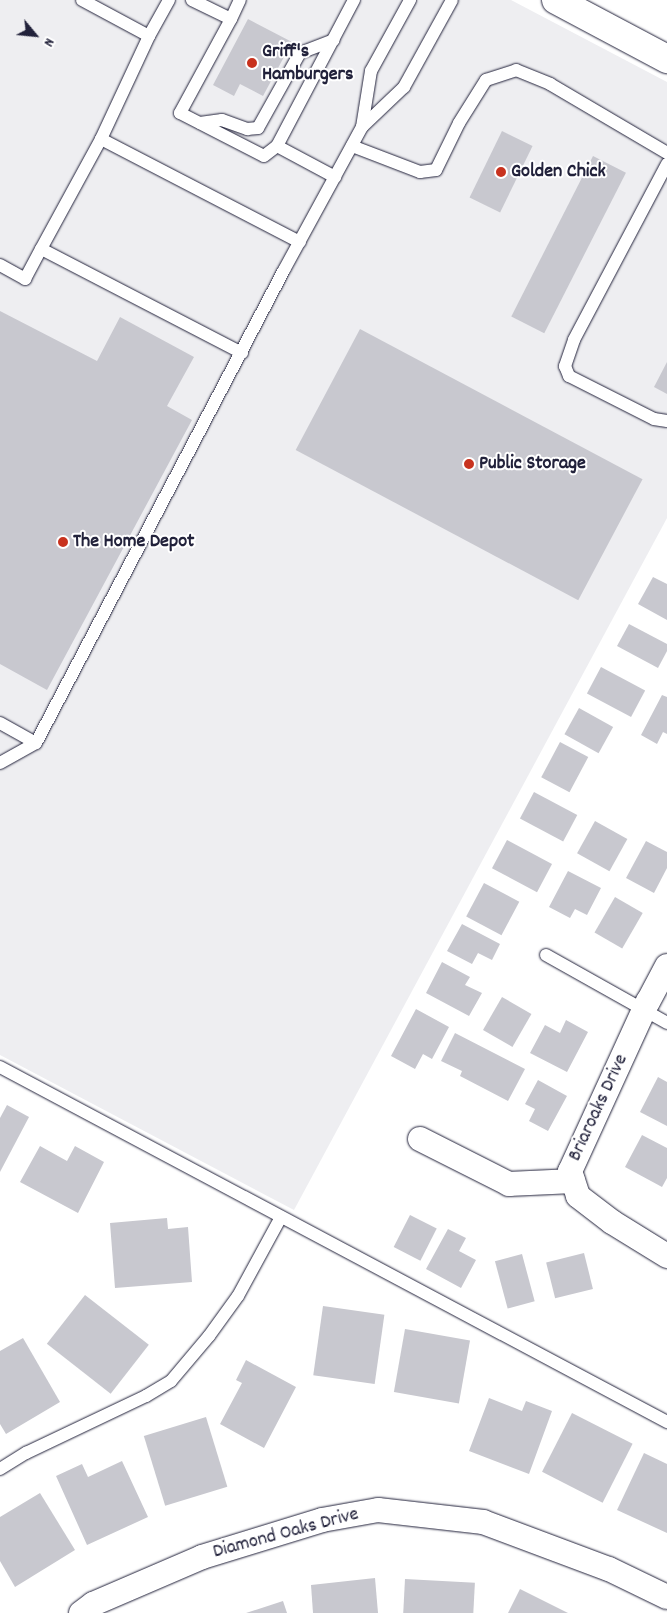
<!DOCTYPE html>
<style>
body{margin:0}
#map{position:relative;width:667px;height:1613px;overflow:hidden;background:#fff;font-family:Dekko,sans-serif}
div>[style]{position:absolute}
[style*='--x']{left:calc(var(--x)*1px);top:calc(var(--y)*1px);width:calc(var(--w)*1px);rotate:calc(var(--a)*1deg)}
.built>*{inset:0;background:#eeeef1}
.building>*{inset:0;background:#c8c8cf;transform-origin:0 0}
.roads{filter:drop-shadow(0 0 1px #22223b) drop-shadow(0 0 1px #22223b)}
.lane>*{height:12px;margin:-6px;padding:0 6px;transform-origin:6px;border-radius:6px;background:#fff}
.street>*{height:24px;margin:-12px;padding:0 12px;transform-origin:12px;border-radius:12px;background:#fff}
.primary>*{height:28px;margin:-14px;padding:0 14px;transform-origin:14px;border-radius:14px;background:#fff}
.dots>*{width:14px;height:14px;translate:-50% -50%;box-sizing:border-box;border:2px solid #fff;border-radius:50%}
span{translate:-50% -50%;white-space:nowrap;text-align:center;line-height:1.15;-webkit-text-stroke:4px #fff;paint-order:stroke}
.poi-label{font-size:20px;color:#22223b;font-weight:700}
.left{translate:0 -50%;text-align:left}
.street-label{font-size:20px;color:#22223b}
.north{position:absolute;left:10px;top:10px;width:50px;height:50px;-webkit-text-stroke:4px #fff;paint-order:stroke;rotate:118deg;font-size:14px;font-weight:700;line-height:20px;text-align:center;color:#22223b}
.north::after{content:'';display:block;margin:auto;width:18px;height:22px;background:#22223b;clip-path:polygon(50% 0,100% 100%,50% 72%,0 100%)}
</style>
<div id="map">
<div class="built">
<i style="clip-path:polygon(0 0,511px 0,667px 82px,667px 518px,294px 1210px,0 1055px)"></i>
</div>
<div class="building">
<i style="clip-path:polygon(248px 19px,292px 42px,263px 96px,240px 84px,234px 96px,213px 85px)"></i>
<i style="left:502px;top:131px;width:34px;height:74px;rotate:26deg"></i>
<i style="left:593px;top:156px;width:37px;height:180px;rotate:27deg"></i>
<i style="clip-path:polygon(0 311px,97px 361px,120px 317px,194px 357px,167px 406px,192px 420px,47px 690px,0 664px)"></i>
<i style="left:360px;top:329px;width:320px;height:137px;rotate:28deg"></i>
<i style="clip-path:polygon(667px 362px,667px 394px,654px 387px)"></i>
<i style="clip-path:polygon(653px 577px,667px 584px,667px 620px,638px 604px)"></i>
<i style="clip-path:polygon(629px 624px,667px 644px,667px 651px,658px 668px,617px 646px)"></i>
<i style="left:601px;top:667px;width:50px;height:30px;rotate:28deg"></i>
<i style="clip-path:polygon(662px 695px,667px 697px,667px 734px,663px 732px,657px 744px,641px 735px)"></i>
<i style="left:579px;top:708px;width:39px;height:30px;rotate:29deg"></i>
<i style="left:560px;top:742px;width:32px;height:40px;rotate:28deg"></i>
<i style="left:534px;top:792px;width:49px;height:30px;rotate:28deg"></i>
<i style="left:595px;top:821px;width:37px;height:37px;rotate:29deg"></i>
<i style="left:507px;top:840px;width:51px;height:32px;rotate:28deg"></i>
<i style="clip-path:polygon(646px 841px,667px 852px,667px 868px,654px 893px,626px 878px)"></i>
<i style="clip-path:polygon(568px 871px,601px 888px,587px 915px,575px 909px,570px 918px,549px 907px)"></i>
<i style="left:484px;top:883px;width:40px;height:38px;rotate:28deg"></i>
<i style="left:615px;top:897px;width:32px;height:41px;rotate:30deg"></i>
<i style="clip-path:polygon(462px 924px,500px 944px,492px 960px,478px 953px,472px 964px,447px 951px)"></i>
<i style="clip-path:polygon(442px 962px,470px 977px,465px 985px,482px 993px,469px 1016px,426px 993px)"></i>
<i style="left:502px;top:997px;width:34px;height:38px;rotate:30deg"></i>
<i style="clip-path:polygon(416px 1009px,449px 1027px,432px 1059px,423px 1054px,415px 1069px,391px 1056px)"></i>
<i style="clip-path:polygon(566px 1020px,588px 1032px,567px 1072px,530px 1053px,545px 1025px,560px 1033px)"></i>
<i style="clip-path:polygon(455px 1033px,525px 1069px,508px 1101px,460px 1076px,462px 1071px,441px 1061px)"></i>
<i style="clip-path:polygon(658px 1077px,667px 1082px,667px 1126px,640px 1112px)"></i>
<i style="clip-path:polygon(538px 1080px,567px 1096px,548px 1131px,529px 1121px,535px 1109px,525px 1104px)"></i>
<i style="clip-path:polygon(7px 1105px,29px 1117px,0 1172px,0 1118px)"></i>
<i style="clip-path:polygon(642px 1135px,667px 1148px,667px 1178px,662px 1187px,625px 1167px)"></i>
<i style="clip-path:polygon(40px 1146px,67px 1161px,75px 1146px,104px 1162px,78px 1213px,20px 1182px)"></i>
<i style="left:410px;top:1215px;width:30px;height:36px;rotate:27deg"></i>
<i style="clip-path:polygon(167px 1218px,168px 1229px,188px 1227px,192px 1282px,115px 1288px,110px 1223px)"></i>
<i style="clip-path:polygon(448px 1229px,466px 1238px,459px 1251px,476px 1260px,461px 1288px,426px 1269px)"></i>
<i style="left:584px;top:1253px;width:37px;height:39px;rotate:76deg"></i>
<i style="left:522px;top:1254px;width:49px;height:28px;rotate:75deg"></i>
<i style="left:85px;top:1295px;width:81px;height:62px;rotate:38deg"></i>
<i style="left:323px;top:1306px;width:62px;height:70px;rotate:8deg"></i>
<i style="left:405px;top:1329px;width:66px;height:64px;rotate:10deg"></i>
<i style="clip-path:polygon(23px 1338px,60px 1402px,6px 1434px,0 1424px,0 1351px)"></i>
<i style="clip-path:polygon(246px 1360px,296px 1387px,264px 1448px,220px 1424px,242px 1383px,236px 1380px)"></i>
<i style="clip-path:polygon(489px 1398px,522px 1411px,526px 1401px,552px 1411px,529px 1474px,469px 1451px)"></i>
<i style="left:572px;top:1413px;width:68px;height:66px;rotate:27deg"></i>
<i style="left:206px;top:1417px;width:73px;height:65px;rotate:73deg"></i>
<i style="clip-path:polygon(644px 1453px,667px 1464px,667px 1533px,617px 1510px)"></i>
<i style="clip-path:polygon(122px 1461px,148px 1517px,87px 1545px,56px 1476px,82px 1464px,88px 1477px)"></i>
<i style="clip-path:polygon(40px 1493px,75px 1550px,15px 1587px,0 1561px,0 1517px)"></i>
<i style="clip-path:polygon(375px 1578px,378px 1613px,313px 1613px,311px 1585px)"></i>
<i style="left:405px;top:1579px;width:70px;height:34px;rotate:3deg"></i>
<i style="clip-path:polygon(520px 1589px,568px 1613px,508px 1613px)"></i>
<i style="clip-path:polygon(283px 1601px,287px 1613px,246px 1613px)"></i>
</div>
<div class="roads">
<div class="lane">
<i style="--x:82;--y:0;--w:76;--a:28.2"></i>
<i style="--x:192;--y:0;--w:43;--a:26"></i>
<i style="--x:231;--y:19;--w:107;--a:118.5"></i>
<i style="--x:180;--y:113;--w:94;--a:27.1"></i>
<i style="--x:264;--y:156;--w:16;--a:-38"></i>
<i style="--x:277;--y:146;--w:66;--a:28.1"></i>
<i style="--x:231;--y:19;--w:21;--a:-65"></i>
<i style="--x:200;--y:123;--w:22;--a:-8"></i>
<i style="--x:222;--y:120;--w:27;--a:20"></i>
<i style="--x:247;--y:129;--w:11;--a:-5"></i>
<i style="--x:258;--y:128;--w:86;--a:-60.8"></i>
<i style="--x:300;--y:53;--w:36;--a:-21"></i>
<i style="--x:362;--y:127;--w:57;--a:-80.9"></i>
<i style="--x:371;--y:71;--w:81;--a:-61.2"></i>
<i style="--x:101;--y:139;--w:114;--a:-65"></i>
<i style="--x:149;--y:36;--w:41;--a:-60.9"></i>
<i style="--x:277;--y:146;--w:165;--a:-62.2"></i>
<i style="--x:352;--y:146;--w:73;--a:20.9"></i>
<i style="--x:420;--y:172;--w:16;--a:-7"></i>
<i style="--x:436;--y:170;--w:52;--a:-63.9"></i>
<i style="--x:459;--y:123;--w:51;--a:-57.9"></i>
<i style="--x:486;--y:80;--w:32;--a:-18"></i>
<i style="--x:516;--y:70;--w:37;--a:22"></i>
<i style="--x:550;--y:84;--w:136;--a:30.5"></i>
<i style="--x:667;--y:164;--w:199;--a:117.9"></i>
<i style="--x:574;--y:340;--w:28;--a:109"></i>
<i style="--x:565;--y:366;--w:11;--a:68"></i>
<i style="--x:569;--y:376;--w:95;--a:26.8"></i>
<i style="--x:654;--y:419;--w:13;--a:9"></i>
<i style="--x:0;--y:265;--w:29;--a:29"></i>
<i style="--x:25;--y:279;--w:34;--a:-62"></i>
<i style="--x:242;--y:353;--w:226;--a:-152.6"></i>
<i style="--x:41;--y:249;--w:125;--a:-61.4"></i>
<i style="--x:101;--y:139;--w:224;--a:27.4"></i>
<i style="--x:0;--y:723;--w:41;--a:29.1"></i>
<i style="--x:0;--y:763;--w:41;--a:-29.1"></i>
<i style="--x:36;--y:743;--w:534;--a:-62.33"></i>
<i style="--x:284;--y:270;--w:163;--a:-61.4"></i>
<i style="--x:362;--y:127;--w:58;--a:-43.6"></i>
<i style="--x:404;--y:87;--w:99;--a:-61.1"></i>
<i style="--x:546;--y:955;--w:139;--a:29.3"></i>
<i style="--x:0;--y:1067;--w:756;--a:28.02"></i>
<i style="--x:0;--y:1469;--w:31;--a:-32"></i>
<i style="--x:26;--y:1453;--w:133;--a:-25.4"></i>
<i style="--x:146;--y:1396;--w:29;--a:-31"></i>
<i style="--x:171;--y:1381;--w:59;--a:-49.8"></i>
<i style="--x:209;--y:1336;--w:49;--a:-54.1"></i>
<i style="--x:238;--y:1296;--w:90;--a:-61.4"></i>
</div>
<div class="street">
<i style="--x:667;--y:966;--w:40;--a:118"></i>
<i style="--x:648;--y:1001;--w:187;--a:114.6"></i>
<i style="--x:570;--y:1171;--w:26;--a:72"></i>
<i style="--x:578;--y:1196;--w:43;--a:37.4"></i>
<i style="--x:612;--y:1222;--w:65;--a:31.7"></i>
<i style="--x:420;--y:1139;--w:100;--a:26.8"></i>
<i style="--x:509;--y:1184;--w:64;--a:-2.7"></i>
<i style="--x:81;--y:1613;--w:15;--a:-37"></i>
<i style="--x:93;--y:1604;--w:119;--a:-23.3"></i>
<i style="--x:202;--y:1557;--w:126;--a:-17.1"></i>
<i style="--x:322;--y:1520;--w:57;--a:-10.1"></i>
<i style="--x:378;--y:1510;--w:106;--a:6.5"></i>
<i style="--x:483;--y:1522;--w:134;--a:20.5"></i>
<i style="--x:609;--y:1569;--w:64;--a:25.8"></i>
</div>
<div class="primary">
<i style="--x:556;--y:0;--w:126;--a:28"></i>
</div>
</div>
<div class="dots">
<i style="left:252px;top:63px;background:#c8321e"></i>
<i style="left:501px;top:172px;background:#c8321e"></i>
<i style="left:469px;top:464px;background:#c8321e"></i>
<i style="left:63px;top:542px;background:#c8321e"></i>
</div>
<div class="poi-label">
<span class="left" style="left:262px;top:64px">Griff's<br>Hamburgers</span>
<span class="left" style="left:511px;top:172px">Golden Chick</span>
<span class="left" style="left:479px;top:464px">Public Storage</span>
<span class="left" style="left:73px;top:542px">The Home Depot</span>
</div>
<div class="street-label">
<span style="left:599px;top:1108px;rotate:-65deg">Briaroaks Drive</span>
<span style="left:286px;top:1534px;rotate:-15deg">Diamond Oaks Drive</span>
</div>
<div class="north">N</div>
</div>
